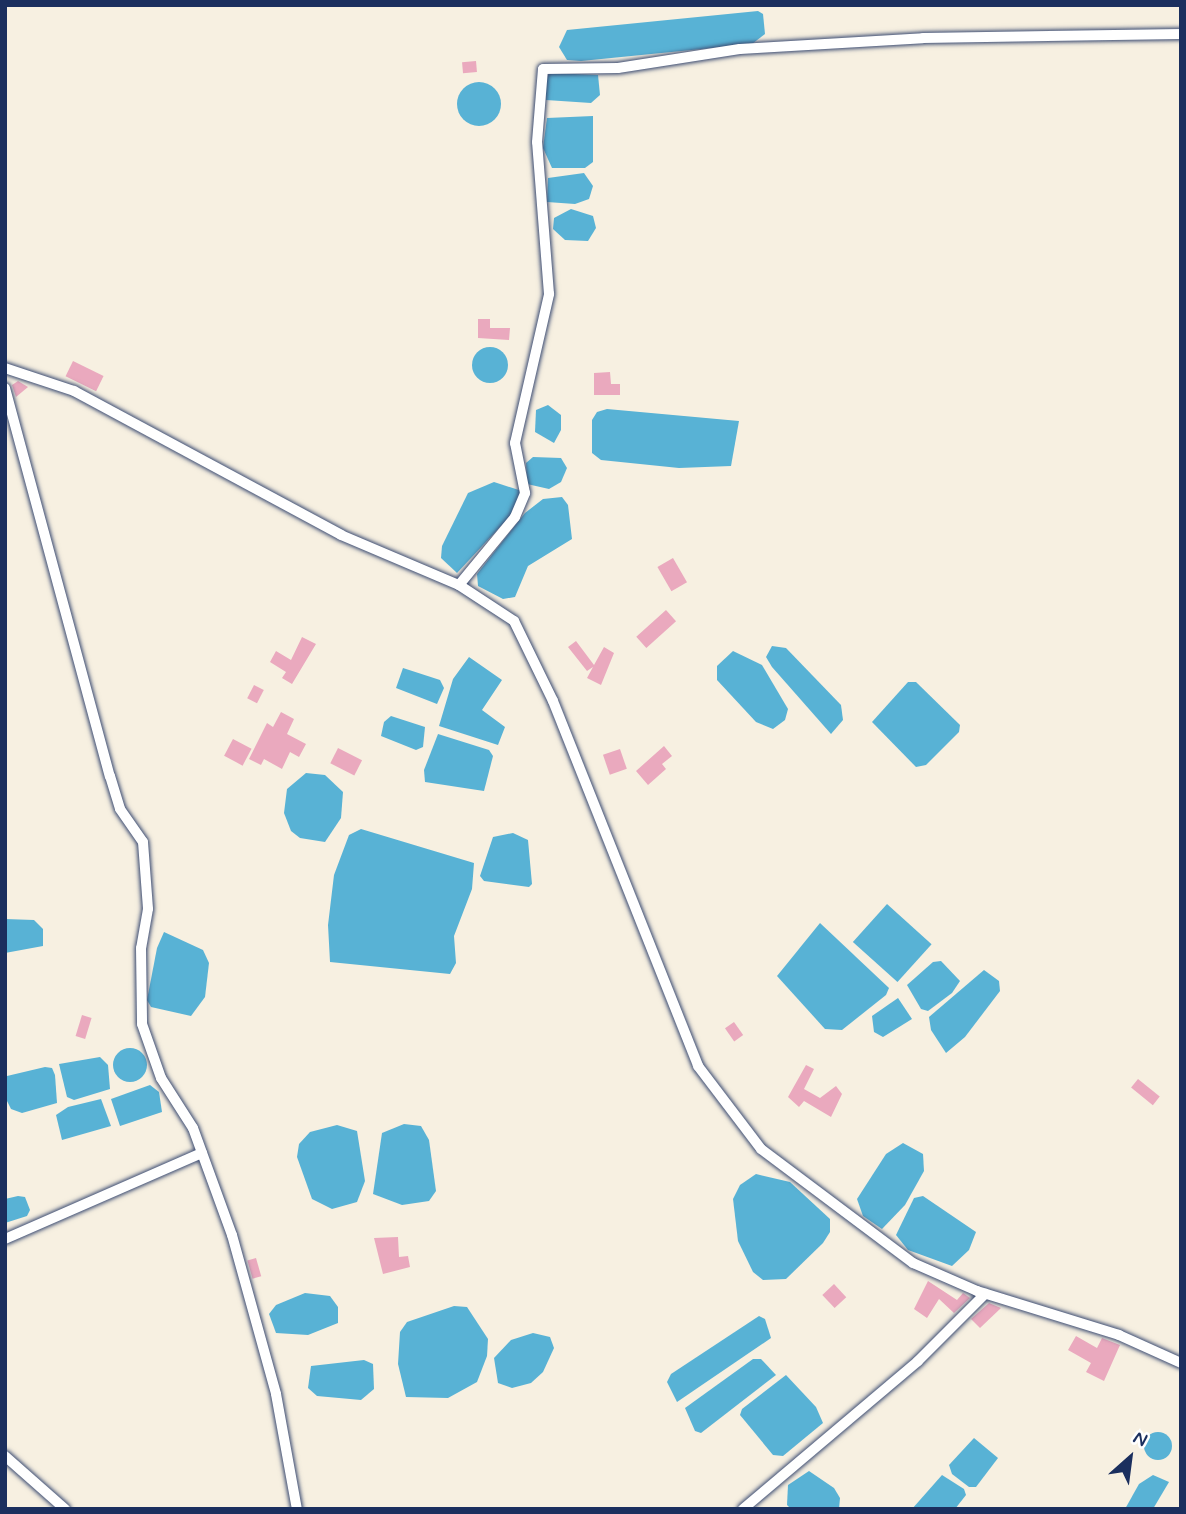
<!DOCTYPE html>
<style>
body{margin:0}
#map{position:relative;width:1186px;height:1514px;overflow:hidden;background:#f7f0e1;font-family:Mynerve,sans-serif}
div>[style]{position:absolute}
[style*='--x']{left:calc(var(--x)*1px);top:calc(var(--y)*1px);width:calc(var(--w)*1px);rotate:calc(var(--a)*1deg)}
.water>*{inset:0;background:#58b2d5;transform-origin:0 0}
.round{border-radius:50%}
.building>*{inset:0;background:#eaa9be;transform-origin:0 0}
.roads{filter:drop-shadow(0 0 2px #3c4c72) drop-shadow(0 0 2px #3c4c72)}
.minor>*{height:10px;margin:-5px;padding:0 5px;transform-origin:5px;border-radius:5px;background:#fff}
span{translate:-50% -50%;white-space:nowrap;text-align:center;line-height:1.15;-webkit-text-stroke:5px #fff;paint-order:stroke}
.frame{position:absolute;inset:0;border:7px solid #1b2f5e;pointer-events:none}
.north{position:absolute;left:1095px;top:1423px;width:70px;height:70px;-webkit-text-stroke:5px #fff;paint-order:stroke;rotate:28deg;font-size:19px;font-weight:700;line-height:28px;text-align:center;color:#1b2f5e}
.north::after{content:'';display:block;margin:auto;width:24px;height:32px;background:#1b2f5e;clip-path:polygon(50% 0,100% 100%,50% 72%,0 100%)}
</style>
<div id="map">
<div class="water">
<i style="clip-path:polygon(758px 11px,763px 14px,765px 34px,752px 44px,581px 61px,567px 60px,559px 47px,567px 30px)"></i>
<i style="clip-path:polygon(550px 73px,598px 75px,600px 95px,591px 103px,546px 100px,546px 78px)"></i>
<i class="round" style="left:457px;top:82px;width:44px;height:44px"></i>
<i style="clip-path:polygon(593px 116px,593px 162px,585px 168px,552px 168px,543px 148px,547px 118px)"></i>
<i style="clip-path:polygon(584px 173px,593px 186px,589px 199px,575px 204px,547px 202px,548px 178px)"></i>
<i style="clip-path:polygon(571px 209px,593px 216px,596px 228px,588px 241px,565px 240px,553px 229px,554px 218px)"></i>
<i class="round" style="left:472px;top:347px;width:36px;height:36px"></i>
<i style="clip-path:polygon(548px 405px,561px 415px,561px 430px,554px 443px,535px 432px,536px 410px)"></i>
<i style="clip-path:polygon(607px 409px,739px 421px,731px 466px,679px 468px,601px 460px,592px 453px,592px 420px,597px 412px)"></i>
<i style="clip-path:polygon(533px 457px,561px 458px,567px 468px,561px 482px,549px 489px,527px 484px,526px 463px)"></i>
<i style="clip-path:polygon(494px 482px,522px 491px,513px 513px,457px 573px,441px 558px,442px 546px,468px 493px)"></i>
<i style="clip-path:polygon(562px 497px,568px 505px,572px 539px,528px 566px,515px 597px,503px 599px,478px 586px,477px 574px,525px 513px,543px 499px)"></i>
<i style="clip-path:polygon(772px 646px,786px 648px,841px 705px,843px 720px,831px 734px,772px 667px,766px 657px)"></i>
<i style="clip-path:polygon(733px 651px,762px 665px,788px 709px,785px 720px,773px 729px,756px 722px,717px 680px,717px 666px)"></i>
<i style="clip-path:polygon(469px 657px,502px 680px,482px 710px,505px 727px,498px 745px,439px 726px,453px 679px)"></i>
<i style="clip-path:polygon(403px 668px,440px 680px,444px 688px,437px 704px,396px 688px)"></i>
<i style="clip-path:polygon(908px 682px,916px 682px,960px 725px,959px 732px,926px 765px,916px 767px,872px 722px)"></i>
<i style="clip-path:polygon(391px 716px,425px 727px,423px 747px,416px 750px,381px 736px,384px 722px)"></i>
<i style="clip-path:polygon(438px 734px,489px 750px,493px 756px,484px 791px,425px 782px,424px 770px)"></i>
<i style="clip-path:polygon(306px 773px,325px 775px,343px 792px,341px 818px,325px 842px,300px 838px,291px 831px,284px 813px,287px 789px)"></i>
<i style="clip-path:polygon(361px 829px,474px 863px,472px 889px,454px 936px,456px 963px,450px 974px,330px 962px,328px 925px,334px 875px,349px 835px)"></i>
<i style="clip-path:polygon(513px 833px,528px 840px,532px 884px,529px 887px,484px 881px,480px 876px,493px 837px)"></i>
<i style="left:887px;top:904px;width:60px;height:51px;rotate:42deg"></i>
<i style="clip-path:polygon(5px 919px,34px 920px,43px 929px,43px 946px,5px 953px)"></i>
<i style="clip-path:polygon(820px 923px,889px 988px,886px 995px,842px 1030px,825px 1029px,777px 976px)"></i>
<i style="clip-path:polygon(164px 932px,203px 950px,209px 963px,205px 997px,191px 1016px,151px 1007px,147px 1000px,157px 948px)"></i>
<i style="clip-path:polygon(941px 961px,960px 981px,952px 993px,928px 1011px,921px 1009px,907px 985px,933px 962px)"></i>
<i style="clip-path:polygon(984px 970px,999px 981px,1000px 991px,965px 1037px,946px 1053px,931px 1030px,929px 1017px)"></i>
<i style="clip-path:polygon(898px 998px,912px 1019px,883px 1037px,874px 1032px,872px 1016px)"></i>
<i class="round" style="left:113px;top:1048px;width:34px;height:34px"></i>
<i style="clip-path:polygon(100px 1057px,108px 1065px,110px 1089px,74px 1100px,67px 1097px,59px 1064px)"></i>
<i style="clip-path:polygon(45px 1067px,52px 1068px,55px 1075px,57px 1103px,22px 1113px,11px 1109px,5px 1097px,7px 1076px)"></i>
<i style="clip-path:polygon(150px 1085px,159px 1092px,162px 1112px,120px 1126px,111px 1099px)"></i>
<i style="clip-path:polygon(101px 1099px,111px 1126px,62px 1140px,56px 1115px,68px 1107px)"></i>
<i style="clip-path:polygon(404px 1124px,421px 1126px,429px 1140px,436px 1191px,429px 1201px,402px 1205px,373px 1194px,382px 1133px)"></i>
<i style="clip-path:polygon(337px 1125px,357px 1131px,365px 1181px,357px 1202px,332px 1209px,312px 1199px,297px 1157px,299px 1144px,310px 1132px)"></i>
<i style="clip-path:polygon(903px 1143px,923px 1154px,924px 1171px,905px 1205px,882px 1229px,863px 1216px,857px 1199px,886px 1154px)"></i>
<i style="clip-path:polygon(756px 1174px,790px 1182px,830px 1219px,830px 1232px,823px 1243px,786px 1279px,763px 1280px,753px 1272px,738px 1241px,733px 1199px,740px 1185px)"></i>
<i style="clip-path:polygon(18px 1196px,25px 1197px,30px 1210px,27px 1216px,5px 1223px,5px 1199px)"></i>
<i style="clip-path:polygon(923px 1196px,976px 1232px,969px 1250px,952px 1266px,908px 1250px,896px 1235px,914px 1198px)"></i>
<i style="clip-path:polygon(305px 1293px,330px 1296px,338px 1307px,338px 1323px,308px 1335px,276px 1333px,269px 1314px,276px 1305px)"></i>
<i style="clip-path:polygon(454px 1306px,467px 1307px,488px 1339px,487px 1356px,477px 1382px,448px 1398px,406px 1397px,398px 1364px,400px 1332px,407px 1322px)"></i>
<i style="clip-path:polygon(759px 1316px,765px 1319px,771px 1338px,677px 1402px,667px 1382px,671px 1374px)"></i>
<i style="clip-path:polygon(533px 1333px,550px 1337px,554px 1348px,543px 1372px,531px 1383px,512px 1388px,498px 1383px,494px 1358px,511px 1340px)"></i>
<i style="clip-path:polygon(753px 1359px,761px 1359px,776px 1375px,701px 1433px,695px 1431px,685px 1408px)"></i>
<i style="clip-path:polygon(364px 1360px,373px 1364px,374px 1389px,361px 1400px,317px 1396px,308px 1388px,311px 1366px)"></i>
<i style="clip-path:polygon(786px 1375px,816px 1407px,823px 1423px,783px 1456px,773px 1455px,740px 1415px,742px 1409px)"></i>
<i class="round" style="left:1144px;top:1432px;width:28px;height:28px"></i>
<i style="clip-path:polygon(974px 1438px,998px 1458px,976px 1487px,969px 1487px,952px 1474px,949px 1465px)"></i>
<i style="clip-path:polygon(809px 1471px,834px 1488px,840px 1498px,839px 1509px,791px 1509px,787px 1505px,788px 1485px)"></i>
<i style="clip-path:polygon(942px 1475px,964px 1489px,966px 1495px,955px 1509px,912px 1509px)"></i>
<i style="clip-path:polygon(1153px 1475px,1169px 1482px,1153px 1509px,1125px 1509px,1139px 1484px)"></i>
</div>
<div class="building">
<i style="left:476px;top:61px;width:11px;height:14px;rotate:85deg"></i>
<i style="clip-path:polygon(478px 319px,490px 319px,490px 328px,510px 328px,509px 340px,478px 338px)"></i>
<i style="left:73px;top:361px;width:34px;height:17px;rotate:26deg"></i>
<i style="clip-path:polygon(610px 372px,611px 384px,620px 384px,620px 395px,594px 395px,594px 373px)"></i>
<i style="clip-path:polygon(18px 381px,28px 387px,16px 397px,12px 385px)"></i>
<i style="left:673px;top:558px;width:28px;height:18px;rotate:60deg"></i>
<i style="left:666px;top:610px;width:15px;height:40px;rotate:48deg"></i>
<i style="clip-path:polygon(302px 637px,316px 644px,292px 684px,282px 678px,286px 672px,270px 662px,276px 651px,291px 660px)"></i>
<i style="clip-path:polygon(576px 641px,594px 665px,604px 647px,614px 653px,601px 685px,587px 678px,593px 667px,587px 671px,568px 647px)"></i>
<i style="left:254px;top:685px;width:11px;height:15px;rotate:27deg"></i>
<i style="clip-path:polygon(281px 712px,294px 719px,287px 734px,306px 744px,299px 757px,290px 752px,282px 769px,264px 759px,261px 765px,249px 759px,267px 723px,273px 727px)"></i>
<i style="left:233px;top:739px;width:21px;height:19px;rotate:28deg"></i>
<i style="clip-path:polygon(664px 746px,672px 756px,662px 764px,666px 769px,648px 785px,636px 771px)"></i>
<i style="left:338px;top:748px;width:27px;height:17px;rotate:27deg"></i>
<i style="left:620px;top:749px;width:21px;height:18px;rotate:71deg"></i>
<i style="left:82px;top:1015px;width:10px;height:22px;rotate:17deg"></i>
<i style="left:734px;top:1022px;width:16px;height:11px;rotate:55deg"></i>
<i style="clip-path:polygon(806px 1065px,814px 1069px,804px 1089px,820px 1098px,836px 1086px,842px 1094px,831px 1117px,804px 1101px,799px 1107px,788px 1097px)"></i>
<i style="left:1138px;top:1079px;width:28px;height:11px;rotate:39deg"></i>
<i style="clip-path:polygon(398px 1237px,399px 1257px,408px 1256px,410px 1267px,383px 1274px,374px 1238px)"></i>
<i style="left:256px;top:1258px;width:19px;height:9px;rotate:74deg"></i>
<i style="clip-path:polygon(928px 1281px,957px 1300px,963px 1293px,970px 1298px,954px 1313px,939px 1299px,927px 1318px,914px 1309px)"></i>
<i style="left:834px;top:1284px;width:18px;height:16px;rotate:47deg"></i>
<i style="clip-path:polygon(989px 1303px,1001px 1308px,980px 1328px,971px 1319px)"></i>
<i style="clip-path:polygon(1076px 1336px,1097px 1348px,1102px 1338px,1120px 1345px,1104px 1381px,1086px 1372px,1091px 1363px,1068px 1350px)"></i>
</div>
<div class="roads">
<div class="minor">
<i style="--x:5;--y:368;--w:73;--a:18.4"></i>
<i style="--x:74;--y:391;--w:303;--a:28.3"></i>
<i style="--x:341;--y:535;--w:128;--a:23"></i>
<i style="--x:459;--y:585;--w:66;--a:33.2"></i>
<i style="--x:514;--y:621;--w:89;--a:64"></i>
<i style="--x:553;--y:701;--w:393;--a:68.3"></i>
<i style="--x:698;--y:1066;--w:104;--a:52.8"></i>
<i style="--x:761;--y:1149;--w:190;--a:36.9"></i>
<i style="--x:913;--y:1263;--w:70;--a:23.6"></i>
<i style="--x:977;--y:1291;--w:149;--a:17.2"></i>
<i style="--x:1119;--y:1335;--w:68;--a:24.3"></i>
<i style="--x:5;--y:388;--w:402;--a:74.9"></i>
<i style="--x:110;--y:776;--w:34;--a:73"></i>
<i style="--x:120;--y:809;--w:40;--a:55.1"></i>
<i style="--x:143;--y:842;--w:67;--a:85.7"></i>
<i style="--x:148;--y:909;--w:40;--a:100"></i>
<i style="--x:141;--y:948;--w:76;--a:89.2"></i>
<i style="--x:142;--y:1024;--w:57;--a:70.6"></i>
<i style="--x:161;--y:1078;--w:59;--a:57.4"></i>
<i style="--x:193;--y:1128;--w:114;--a:70"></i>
<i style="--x:232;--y:1235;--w:165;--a:74.5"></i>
<i style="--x:276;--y:1394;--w:117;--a:79.7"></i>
<i style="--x:459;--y:585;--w:88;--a:-50.5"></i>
<i style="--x:515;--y:517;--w:26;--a:-67"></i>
<i style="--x:525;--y:493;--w:51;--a:-101.3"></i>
<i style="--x:515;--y:443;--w:153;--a:-77.1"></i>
<i style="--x:549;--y:294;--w:152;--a:-94.5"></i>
<i style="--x:537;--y:142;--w:73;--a:-85.3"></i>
<i style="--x:543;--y:69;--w:75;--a:-0.8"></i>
<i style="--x:618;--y:68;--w:123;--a:-8.9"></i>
<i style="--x:740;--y:49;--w:183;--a:-3.4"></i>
<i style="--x:923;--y:38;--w:258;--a:-0.9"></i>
<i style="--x:5;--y:1239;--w:215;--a:-23.6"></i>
<i style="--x:5;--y:1456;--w:80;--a:41.5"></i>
<i style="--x:743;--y:1509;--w:229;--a:-40.2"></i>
<i style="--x:918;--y:1361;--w:95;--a:-45"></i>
</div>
</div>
<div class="frame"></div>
<div class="north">N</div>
</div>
